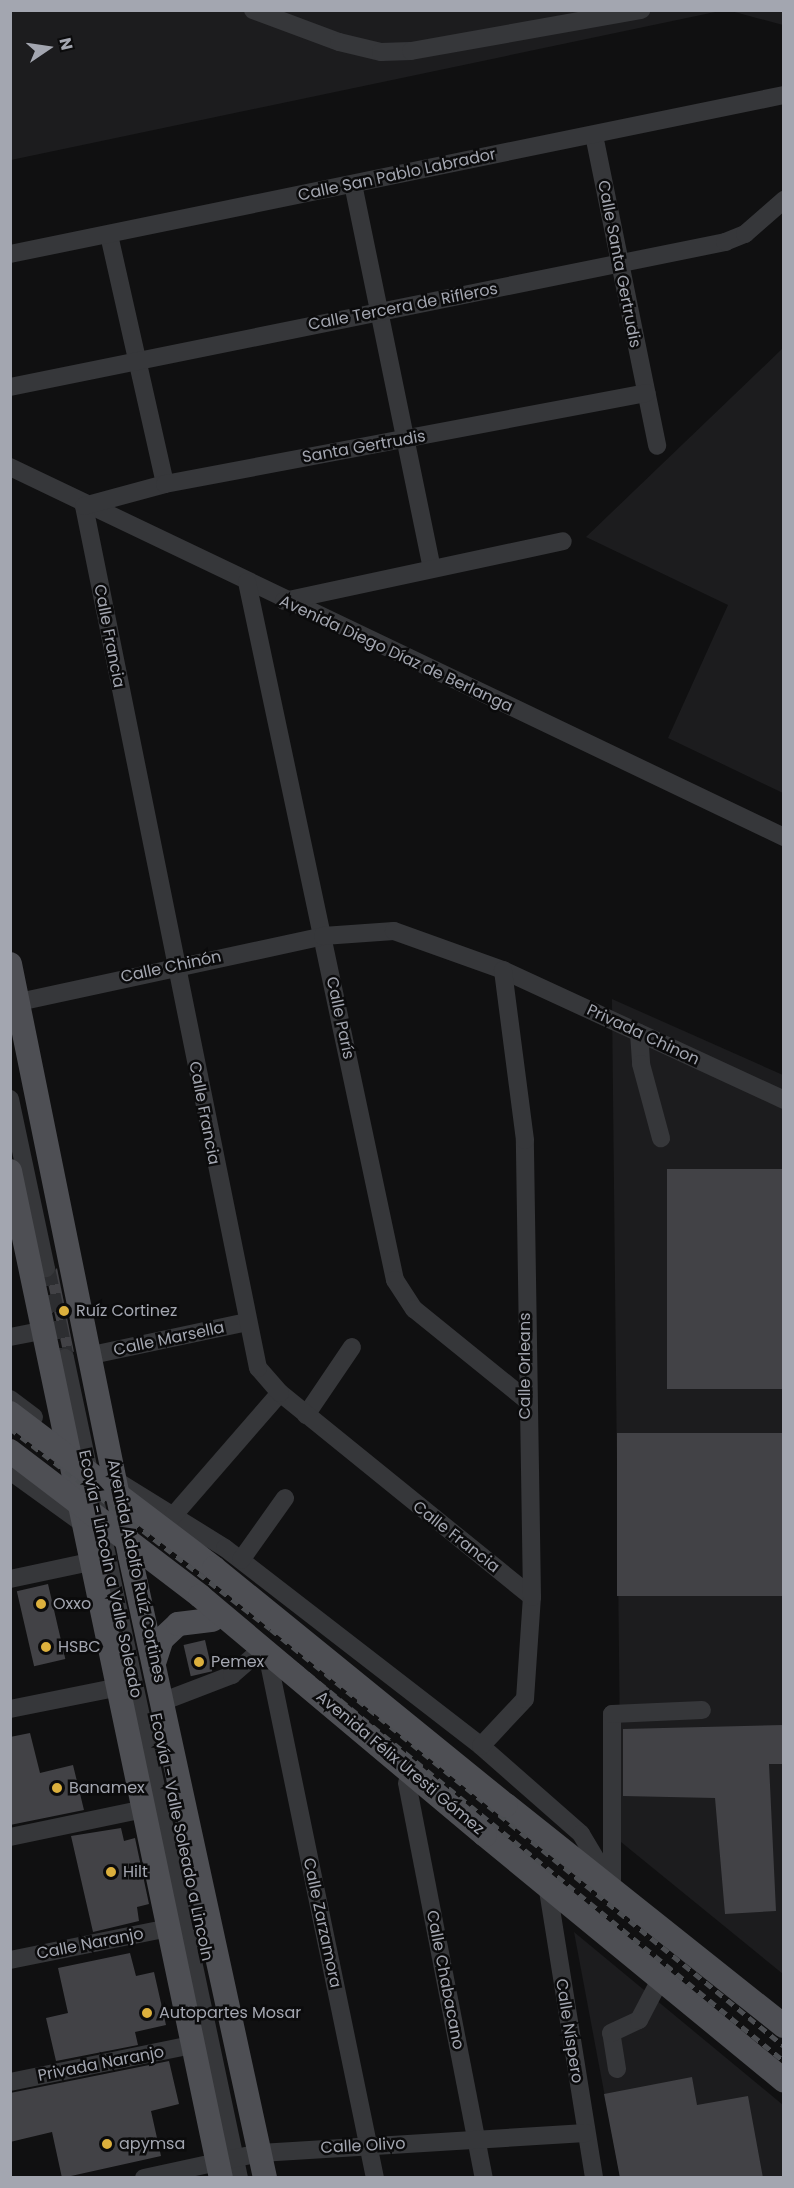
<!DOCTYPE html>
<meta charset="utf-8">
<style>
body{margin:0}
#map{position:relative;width:794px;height:2188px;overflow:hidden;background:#101011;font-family:Poppins,sans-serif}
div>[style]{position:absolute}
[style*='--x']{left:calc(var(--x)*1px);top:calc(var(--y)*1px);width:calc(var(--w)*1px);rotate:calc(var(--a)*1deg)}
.built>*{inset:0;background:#1c1c1e}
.building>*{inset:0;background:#424246;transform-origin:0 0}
.minor-tunnel>*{height:18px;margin-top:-9px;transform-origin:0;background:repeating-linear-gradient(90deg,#2d2e31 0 18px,transparent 0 27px)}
.minor>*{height:18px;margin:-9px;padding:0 9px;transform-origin:9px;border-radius:9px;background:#36373a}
.major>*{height:24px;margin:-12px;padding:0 12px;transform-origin:12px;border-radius:12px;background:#4e4f54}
.rail>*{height:4.5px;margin-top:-2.25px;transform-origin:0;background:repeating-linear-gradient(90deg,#4c4e52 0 8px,transparent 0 14px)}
.major-bridge>*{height:24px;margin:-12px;padding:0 12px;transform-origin:12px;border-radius:12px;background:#4e4f54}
.dots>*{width:16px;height:16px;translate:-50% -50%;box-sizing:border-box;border:3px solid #0b0b0c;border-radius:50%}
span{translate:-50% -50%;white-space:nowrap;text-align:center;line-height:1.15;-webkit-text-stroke:5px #0b0b0c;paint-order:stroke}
.street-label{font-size:16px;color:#a3a6b0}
.poi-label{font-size:16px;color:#a3a6b0}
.left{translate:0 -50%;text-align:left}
.frame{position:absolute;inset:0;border:12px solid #a3a6b0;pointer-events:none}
.north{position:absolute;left:18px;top:18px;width:60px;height:60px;-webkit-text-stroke:4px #0b0b0c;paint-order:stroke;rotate:77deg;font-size:16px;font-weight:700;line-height:24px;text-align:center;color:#a3a6b0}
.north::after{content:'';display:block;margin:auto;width:21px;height:27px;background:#a3a6b0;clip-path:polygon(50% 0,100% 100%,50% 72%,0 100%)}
</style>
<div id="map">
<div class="built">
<i style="clip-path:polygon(11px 10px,720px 11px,11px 160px)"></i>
<i style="clip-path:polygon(731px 11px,783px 11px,783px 25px)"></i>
<i style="clip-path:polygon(783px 348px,783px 793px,668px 738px,728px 605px,586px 537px)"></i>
<i style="clip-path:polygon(612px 999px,783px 1075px,783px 1974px,621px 1842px)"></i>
<i style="clip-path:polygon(574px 1932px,783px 2105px,783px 2177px,620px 2177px)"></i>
</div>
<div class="building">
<i style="left:783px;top:1169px;width:220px;height:116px;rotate:90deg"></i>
<i style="clip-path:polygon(57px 1268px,74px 1352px,62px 1347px,47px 1279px)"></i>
<i style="left:783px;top:1433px;width:163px;height:166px;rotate:90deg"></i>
<i style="left:48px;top:1584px;width:77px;height:32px;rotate:77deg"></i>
<i style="left:205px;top:1640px;width:32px;height:22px;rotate:77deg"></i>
<i style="clip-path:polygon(783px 1725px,783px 1764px,769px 1764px,776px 1911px,725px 1914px,715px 1798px,623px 1796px,623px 1729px)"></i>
<i style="clip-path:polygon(30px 1733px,40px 1773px,73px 1765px,84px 1810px,10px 1825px,10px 1737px)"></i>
<i style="clip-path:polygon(121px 1828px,124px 1841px,135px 1838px,149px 1904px,137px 1907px,139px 1921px,93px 1932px,71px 1836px)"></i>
<i style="clip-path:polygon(130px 1953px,136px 1976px,154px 1972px,166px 2025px,135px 2032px,138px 2045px,56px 2061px,46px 2018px,68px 2013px,58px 1968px)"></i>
<i style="clip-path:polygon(169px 2061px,179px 2104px,151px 2111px,161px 2156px,62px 2178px,52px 2132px,10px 2142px,10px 2093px)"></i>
<i style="clip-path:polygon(692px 2077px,697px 2105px,748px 2096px,763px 2178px,620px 2178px,604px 2094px)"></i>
</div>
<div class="minor-tunnel">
<i style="--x:46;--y:1268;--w:92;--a:78.1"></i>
</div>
<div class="minor">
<i style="--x:253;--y:10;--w:92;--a:20.4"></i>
<i style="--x:339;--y:42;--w:43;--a:13.4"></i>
<i style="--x:381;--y:52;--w:30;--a:-2"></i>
<i style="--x:411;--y:51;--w:234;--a:-10.1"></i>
<i style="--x:594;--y:135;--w:317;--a:78.5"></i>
<i style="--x:353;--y:184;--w:392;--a:78.4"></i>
<i style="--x:109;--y:235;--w:255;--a:77.3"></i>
<i style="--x:10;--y:254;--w:790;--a:-11.61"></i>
<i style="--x:10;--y:387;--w:730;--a:-11.46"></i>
<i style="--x:725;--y:242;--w:22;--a:-22"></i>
<i style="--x:745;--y:234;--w:52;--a:-41.1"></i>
<i style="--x:10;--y:467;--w:858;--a:25.55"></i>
<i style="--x:247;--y:582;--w:714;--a:78.03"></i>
<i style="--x:395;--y:1280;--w:35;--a:57"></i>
<i style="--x:414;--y:1309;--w:143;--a:39"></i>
<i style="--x:284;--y:601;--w:285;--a:-12.1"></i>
<i style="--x:19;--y:1002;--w:311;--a:-12.2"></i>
<i style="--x:323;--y:936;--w:71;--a:-4"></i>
<i style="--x:394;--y:931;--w:116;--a:19.7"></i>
<i style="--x:503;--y:970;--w:310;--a:24.8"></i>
<i style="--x:639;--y:1033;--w:31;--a:86"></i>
<i style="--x:641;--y:1064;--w:77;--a:74.9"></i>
<i style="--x:10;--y:1099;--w:173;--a:78"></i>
<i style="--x:10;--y:1337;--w:36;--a:-11"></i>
<i style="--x:92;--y:1355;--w:158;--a:-12"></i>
<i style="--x:65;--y:1358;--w:838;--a:78.02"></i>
<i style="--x:10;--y:1399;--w:30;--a:37"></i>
<i style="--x:306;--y:1415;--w:82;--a:-55.9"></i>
<i style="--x:10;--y:1471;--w:97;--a:35.8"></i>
<i style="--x:115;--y:1480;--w:129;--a:31.7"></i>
<i style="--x:225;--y:1548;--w:324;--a:37.7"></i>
<i style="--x:481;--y:1746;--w:133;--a:41.3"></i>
<i style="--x:581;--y:1834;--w:61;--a:59.2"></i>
<i style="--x:173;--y:1516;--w:163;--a:-49"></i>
<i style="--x:241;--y:1560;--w:76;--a:-54.6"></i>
<i style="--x:10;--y:1579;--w:87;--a:-12"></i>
<i style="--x:532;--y:1597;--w:324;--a:-141"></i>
<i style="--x:280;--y:1393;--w:33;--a:-131"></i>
<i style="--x:258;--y:1368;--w:879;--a:-101.41"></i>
<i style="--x:84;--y:506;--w:84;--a:-15.2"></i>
<i style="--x:165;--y:484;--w:490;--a:-10.7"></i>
<i style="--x:270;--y:1668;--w:521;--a:78.37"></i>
<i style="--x:164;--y:1701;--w:73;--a:-20.9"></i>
<i style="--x:232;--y:1675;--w:30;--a:-41"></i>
<i style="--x:10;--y:1709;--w:111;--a:-11.4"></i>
<i style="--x:481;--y:1746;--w:64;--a:-46.9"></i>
<i style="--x:525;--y:1699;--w:102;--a:-86.1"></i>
<i style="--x:532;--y:1597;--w:457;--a:-90.9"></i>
<i style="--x:525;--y:1140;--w:171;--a:-97.4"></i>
<i style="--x:407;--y:1783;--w:402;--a:79"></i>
<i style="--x:10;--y:1837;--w:137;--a:-11.8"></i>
<i style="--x:612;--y:1880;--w:166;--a:-90"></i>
<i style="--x:612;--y:1714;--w:90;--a:-2.5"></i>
<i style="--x:547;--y:1884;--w:298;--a:80.9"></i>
<i style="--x:10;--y:1960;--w:162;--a:-11.4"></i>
<i style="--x:617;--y:2069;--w:36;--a:-99"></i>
<i style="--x:611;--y:2033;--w:31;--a:-25"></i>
<i style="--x:639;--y:2020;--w:47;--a:-62.4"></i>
<i style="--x:10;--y:2082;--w:186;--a:-11.5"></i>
<i style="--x:144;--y:2178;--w:119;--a:-12.2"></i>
<i style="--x:260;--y:2153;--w:326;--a:-3.5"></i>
</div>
<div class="major">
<i style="--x:10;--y:964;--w:604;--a:78.54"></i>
<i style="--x:130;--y:1556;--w:636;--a:77.75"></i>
<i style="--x:10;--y:1171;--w:1029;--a:78.17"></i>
<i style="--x:155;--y:1660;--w:22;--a:-72"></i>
<i style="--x:162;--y:1639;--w:22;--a:-43"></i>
<i style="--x:178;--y:1624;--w:35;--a:-7"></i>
<i style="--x:506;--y:1805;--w:355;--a:38.5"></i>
<i style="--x:485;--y:1835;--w:387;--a:39.4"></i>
</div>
<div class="rail">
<i style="--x:10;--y:1428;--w:329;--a:37.6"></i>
<i style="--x:271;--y:1629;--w:661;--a:39.11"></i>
<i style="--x:10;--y:1441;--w:321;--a:37.8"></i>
<i style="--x:264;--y:1638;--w:670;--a:39.13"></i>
</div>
<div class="major-bridge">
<i style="--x:10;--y:1413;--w:256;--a:37.2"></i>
<i style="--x:214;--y:1568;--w:376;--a:39.1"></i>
<i style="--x:10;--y:1451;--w:239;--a:37.3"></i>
<i style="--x:200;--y:1596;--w:372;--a:40"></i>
</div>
<div class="dots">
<i style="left:64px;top:1311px;background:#dcb03d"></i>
<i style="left:41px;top:1604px;background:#dcb03d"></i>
<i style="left:46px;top:1647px;background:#dcb03d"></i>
<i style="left:199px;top:1662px;background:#dcb03d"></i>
<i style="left:57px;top:1788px;background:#dcb03d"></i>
<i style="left:111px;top:1872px;background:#dcb03d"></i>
<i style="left:147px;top:2013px;background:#dcb03d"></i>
<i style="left:107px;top:2144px;background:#dcb03d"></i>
</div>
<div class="street-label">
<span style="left:397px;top:175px;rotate:-12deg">Calle San Pablo Labrador</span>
<span style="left:619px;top:264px;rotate:79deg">Calle Santa Gertrudis</span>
<span style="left:403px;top:307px;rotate:-11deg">Calle Tercera de Rifleros</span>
<span style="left:364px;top:447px;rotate:-10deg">Santa Gertrudis</span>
<span style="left:109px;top:636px;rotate:79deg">Calle Francia</span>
<span style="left:396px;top:654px;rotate:25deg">Avenida Diego Díaz de Berlanga</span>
<span style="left:171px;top:967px;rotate:-12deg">Calle Chinón</span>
<span style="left:340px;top:1018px;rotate:78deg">Calle París</span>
<span style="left:643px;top:1035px;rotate:25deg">Privada Chinon</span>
<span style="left:204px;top:1113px;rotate:79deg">Calle Francia</span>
<span style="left:169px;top:1339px;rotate:-12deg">Calle Marsella</span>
<span style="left:525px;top:1366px;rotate:-90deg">Calle Orleans</span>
<span style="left:456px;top:1537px;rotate:38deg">Calle Francia</span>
<span style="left:136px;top:1571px;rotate:78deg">Avenida Adolfo Ruíz Cortines</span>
<span style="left:110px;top:1574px;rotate:78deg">Ecovía - Lincoln a Valle Soleado</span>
<span style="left:400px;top:1763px;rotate:40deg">Avenida Félix Uresti Gómez</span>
<span style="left:181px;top:1837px;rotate:78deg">Ecovía - Valle Soleado a Lincoln</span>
<span style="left:322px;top:1923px;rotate:78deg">Calle Zarzamora</span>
<span style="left:90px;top:1944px;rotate:-11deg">Calle Naranjo</span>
<span style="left:445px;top:1980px;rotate:79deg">Calle Chabacano</span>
<span style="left:569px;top:2031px;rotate:81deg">Calle Níspero</span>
<span style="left:101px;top:2064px;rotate:-11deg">Privada Naranjo</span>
<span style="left:363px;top:2146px;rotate:-3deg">Calle Olivo</span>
</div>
<div class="poi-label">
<span class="left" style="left:76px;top:1311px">Ruíz Cortinez</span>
<span class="left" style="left:53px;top:1604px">Oxxo</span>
<span class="left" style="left:58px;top:1647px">HSBC</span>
<span class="left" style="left:211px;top:1662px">Pemex</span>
<span class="left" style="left:69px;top:1788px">Banamex</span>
<span class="left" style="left:123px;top:1872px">Hilt</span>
<span class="left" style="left:159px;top:2013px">Autopartes Mosar</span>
<span class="left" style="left:119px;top:2144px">apymsa</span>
</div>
<div class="frame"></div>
<div class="north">N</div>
</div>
